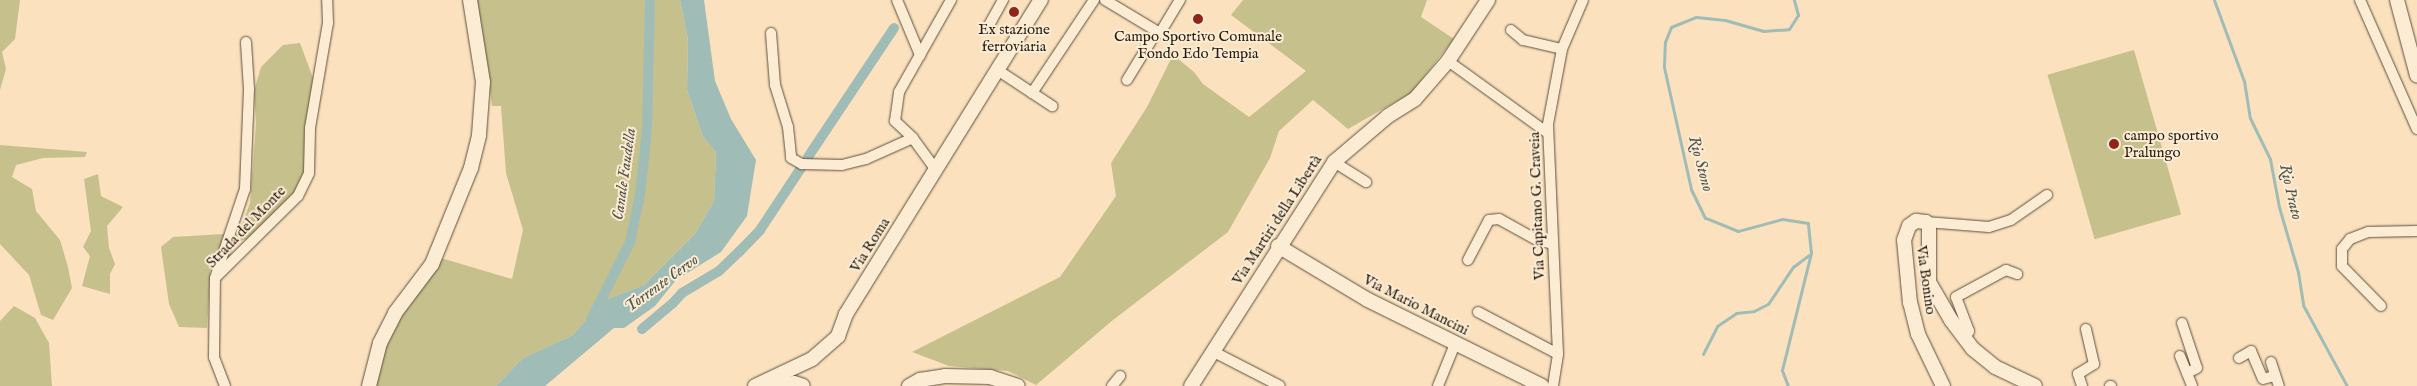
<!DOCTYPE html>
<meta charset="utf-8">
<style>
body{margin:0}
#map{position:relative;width:2417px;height:386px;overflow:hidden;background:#fbe1bd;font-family:"IM FELL English",serif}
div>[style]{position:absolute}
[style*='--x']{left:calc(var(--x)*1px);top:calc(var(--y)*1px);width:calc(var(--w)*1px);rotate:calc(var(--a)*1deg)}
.green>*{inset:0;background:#c6c18c;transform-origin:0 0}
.water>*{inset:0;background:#a0bcb6}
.stream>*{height:3px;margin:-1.5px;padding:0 1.5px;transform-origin:1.5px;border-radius:1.5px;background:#a0bcb6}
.canal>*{height:10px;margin:-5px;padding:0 5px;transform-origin:5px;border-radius:5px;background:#a0bcb6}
.roads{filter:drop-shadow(0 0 1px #5d4f3e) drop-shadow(0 0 1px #5d4f3e)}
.street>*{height:10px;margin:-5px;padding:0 5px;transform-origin:5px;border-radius:5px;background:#fcecd4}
.secondary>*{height:14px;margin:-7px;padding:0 7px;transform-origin:7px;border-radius:7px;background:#fcecd4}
.dots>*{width:14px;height:14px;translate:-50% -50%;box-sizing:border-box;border:2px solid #fcecd4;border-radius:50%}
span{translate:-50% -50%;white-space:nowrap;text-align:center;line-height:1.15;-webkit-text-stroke:4px #fcecd4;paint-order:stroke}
.poi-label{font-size:15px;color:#281e13}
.left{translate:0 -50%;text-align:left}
.street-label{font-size:15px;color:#281e13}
.water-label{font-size:16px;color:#52554c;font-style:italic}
</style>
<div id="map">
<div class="green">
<i style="clip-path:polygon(0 0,20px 0,15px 39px,2px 52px,6px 69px,0 90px)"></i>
<i style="clip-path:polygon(477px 0,680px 0,688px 40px,687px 90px,703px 137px,716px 152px,714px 201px,695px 234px,644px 285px,602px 301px,573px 335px,523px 358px,496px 386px,376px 386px,386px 346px,400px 318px,441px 258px,512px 279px,523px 230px,506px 173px,501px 106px,492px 106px)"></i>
<i style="clip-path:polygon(1243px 0,1427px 0,1421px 17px,1454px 39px,1411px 93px,1348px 129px,1313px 100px,1279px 131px,1270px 158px,1228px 232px,1113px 320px,1036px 385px,1008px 371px,949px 366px,912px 352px,1060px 277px,1116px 196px,1111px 163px,1147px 107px,1173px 55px,1194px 72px,1203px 84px,1249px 117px,1306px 71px,1231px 15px)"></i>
<i style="clip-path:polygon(300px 43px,313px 78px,306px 170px,294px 194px,247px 239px,222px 246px,211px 261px,207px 328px,179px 327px,169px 304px,161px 247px,173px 237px,224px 234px,240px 230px,250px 203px,256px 124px,254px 91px,261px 67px,283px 45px)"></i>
<i style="left:2134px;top:50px;width:171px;height:90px;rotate:74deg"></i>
<i style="clip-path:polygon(0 145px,87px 152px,85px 157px,43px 158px,16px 165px,12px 177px,32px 189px,36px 211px,60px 240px,68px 267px,72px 288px,53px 320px,41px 315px,29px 275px,0 244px)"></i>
<i style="clip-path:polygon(98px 174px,101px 196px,123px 207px,107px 226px,109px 248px,115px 264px,110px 274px,110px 294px,82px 286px,90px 256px,83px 247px,91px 231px,84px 179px)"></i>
<i style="clip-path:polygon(14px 306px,35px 318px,49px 343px,52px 386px,0 386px,0 321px)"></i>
</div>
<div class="water">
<i style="clip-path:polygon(680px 0,704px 0,715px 81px,731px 119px,756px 160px,747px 216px,721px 252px,676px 280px,655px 306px,624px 328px,614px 328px,545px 386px,496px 386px,523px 358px,573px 335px,602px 301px,644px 285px,695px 234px,714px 201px,716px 152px,703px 137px,687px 90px,688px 40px)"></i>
</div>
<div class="stream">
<i style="--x:2214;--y:0;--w:86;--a:69.7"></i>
<i style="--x:2244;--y:81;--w:37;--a:81"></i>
<i style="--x:2250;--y:118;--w:46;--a:64"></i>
<i style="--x:2270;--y:159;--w:49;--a:79.4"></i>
<i style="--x:2279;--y:207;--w:68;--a:73.7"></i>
<i style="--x:2298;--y:272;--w:33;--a:81"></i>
<i style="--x:2303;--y:305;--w:92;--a:61.5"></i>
<i style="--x:1703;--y:354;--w:31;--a:-63"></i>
<i style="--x:1717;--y:326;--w:23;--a:-34"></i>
<i style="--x:1736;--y:313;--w:18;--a:-6"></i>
<i style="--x:1754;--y:311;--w:16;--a:-27"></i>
<i style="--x:1768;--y:304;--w:45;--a:-56"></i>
<i style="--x:1793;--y:267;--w:21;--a:-37"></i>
<i style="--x:1788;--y:386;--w:17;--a:-111"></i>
<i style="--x:1782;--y:370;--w:121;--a:-76.1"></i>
<i style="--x:1811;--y:253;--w:30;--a:-96"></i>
<i style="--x:1808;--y:223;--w:26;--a:-171"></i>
<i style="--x:1782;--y:219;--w:46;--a:164.7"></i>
<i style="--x:1738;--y:231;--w:35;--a:-158"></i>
<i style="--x:1705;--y:218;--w:32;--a:-116"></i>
<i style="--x:1691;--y:189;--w:125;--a:-102.5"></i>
<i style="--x:1664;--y:67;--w:25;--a:-88"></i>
<i style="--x:1665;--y:42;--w:16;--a:-68"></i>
<i style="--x:1671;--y:27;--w:27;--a:-22"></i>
<i style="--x:1696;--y:17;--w:29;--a:6"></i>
<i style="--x:1725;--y:20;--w:40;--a:16"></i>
<i style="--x:1763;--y:31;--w:26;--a:-4"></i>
<i style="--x:1789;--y:29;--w:17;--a:-57"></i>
<i style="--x:1798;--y:15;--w:16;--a:-105"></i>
</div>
<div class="canal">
<i style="--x:808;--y:157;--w:155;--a:-56.3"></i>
<i style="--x:591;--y:320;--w:87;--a:-63.4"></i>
<i style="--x:630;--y:242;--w:48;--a:-78"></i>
<i style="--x:640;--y:195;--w:66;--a:-83.9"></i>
<i style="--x:647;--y:129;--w:129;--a:-88.7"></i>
<i style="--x:642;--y:329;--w:40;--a:-40"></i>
<i style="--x:673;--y:303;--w:13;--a:-48"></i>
<i style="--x:682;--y:293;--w:43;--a:-30.7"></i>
<i style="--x:719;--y:271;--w:28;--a:-44"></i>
<i style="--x:739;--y:252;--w:30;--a:-46"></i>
<i style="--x:760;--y:230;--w:74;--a:-56.5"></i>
</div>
<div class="roads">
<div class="street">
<i style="--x:897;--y:0;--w:60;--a:67.3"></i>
<i style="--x:1105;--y:0;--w:64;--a:31"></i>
<i style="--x:1160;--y:33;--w:39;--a:-59"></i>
<i style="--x:2360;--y:0;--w:141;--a:66.2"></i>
<i style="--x:988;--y:27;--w:31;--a:-61"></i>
<i style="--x:1511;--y:30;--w:16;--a:40"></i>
<i style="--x:1523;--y:40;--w:40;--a:13"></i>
<i style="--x:771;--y:33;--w:52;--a:85.6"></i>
<i style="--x:775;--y:85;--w:44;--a:72.8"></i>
<i style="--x:788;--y:127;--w:31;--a:84"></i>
<i style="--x:791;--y:158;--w:13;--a:29"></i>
<i style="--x:802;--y:164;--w:40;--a:1.4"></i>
<i style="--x:842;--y:165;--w:25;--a:-14"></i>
<i style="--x:866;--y:159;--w:51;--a:-24.1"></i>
<i style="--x:1448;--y:61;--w:123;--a:35.8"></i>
<i style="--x:999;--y:71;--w:64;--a:33.4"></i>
<i style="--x:1127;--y:80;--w:57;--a:-58.5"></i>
<i style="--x:1032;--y:93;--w:112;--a:-56.3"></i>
<i style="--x:1334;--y:162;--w:38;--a:32"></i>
<i style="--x:936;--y:170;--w:39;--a:-126"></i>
<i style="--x:913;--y:138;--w:25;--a:-137"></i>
<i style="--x:895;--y:121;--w:29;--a:-82"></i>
<i style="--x:899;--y:92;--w:106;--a:-60.5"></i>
<i style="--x:1926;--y:222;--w:63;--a:4.5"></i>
<i style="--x:1989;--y:227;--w:23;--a:-18"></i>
<i style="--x:2011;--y:220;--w:44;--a:-34.8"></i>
<i style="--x:1468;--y:260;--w:45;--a:-62.3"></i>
<i style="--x:1489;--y:220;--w:10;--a:-6"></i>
<i style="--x:1499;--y:219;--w:43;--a:28.9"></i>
<i style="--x:1537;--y:240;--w:16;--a:14"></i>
<i style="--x:216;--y:275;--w:91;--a:-71.4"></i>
<i style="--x:245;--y:189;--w:100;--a:-87.7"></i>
<i style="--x:249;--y:89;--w:47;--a:-93.7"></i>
<i style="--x:2381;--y:306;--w:56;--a:-134.3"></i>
<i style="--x:2342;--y:266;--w:17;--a:-90"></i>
<i style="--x:2342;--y:249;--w:13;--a:-51"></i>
<i style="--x:2350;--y:239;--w:19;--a:-21"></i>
<i style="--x:2368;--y:232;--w:49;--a:-1.2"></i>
<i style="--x:1478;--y:312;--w:90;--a:27.7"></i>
<i style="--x:2182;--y:323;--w:47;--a:71.6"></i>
<i style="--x:2197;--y:368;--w:11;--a:153"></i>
<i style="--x:1965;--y:339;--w:9;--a:-63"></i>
<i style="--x:1969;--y:331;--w:36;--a:-111"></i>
<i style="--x:1956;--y:297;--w:57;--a:-28.4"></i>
<i style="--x:2006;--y:270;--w:12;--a:20"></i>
<i style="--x:1212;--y:351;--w:76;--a:27.2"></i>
<i style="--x:2180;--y:356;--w:32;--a:68"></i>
<i style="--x:2239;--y:358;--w:14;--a:-30"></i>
<i style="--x:2251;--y:351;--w:30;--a:67"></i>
<i style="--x:2263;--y:379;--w:11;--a:-15"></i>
<i style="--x:2271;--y:362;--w:25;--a:72"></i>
<i style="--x:225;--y:386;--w:31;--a:-111"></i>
<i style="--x:214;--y:357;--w:79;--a:-89.3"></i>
<i style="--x:215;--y:278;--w:117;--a:-44.7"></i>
<i style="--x:298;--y:196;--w:25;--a:-64"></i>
<i style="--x:309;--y:173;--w:45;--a:-88.7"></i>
<i style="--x:310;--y:128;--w:107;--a:-80.3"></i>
<i style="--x:328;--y:23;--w:23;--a:-92"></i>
<i style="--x:1112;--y:386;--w:13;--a:-51"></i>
<i style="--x:1438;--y:386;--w:45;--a:-68"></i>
<i style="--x:1553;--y:386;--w:32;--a:-81"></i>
<i style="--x:1558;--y:354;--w:230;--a:-92.5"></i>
<i style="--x:1548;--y:124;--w:76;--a:-79.4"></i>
<i style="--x:1562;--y:49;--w:53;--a:-66.8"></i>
<i style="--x:2082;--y:386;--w:13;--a:-108"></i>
<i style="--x:2078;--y:374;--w:19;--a:-32"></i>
<i style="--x:2094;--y:364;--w:36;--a:-103"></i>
<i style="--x:2110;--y:386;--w:1;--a:0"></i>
</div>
<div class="secondary">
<i style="--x:2397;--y:0;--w:78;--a:75.1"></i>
<i style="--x:1278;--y:246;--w:105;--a:31"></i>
<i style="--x:1368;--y:300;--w:194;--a:26.3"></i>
<i style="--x:369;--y:386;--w:44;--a:-75.7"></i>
<i style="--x:380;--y:343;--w:34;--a:-63"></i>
<i style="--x:395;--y:313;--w:61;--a:-52.9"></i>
<i style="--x:432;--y:264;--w:104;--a:-67.9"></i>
<i style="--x:471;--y:168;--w:34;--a:-76"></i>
<i style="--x:479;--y:135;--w:53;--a:-85.7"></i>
<i style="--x:483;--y:82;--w:83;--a:-99"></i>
<i style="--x:755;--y:386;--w:63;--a:-25.3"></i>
<i style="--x:812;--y:359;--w:35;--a:-41"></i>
<i style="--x:838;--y:336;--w:23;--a:-70"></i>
<i style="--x:846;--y:314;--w:370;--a:-58.2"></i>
<i style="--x:776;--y:386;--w:18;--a:-9"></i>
<i style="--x:794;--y:383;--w:9;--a:18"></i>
<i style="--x:909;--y:386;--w:13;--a:-29"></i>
<i style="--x:920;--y:380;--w:25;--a:-9"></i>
<i style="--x:945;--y:376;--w:45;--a:1.3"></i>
<i style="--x:990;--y:377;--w:29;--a:18"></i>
<i style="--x:1191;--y:386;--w:266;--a:-57.4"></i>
<i style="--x:1334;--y:162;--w:71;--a:-40.4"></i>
<i style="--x:1388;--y:116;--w:32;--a:-32"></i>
<i style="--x:1415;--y:99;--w:50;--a:-49"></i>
<i style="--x:1448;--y:61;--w:73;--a:-56.7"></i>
<i style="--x:1943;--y:386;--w:58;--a:-115.7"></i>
<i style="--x:1918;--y:334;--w:32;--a:-104"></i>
<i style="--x:1910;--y:303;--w:63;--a:-95.4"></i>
<i style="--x:1904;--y:240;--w:15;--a:-70"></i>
<i style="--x:1909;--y:226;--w:9;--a:-36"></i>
<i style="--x:1916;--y:221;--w:10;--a:6"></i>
<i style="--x:1926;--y:222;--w:6;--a:59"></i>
<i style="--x:1929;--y:227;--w:55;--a:90"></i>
<i style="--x:1929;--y:282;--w:44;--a:59.9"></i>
<i style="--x:1951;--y:320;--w:36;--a:53"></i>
<i style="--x:1973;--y:349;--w:28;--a:39"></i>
<i style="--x:1995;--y:367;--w:44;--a:25.4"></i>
</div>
</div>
<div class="dots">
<i style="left:1014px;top:12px;background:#8f2418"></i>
<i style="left:1198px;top:19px;background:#8f2418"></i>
<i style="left:2114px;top:144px;background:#8f2418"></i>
</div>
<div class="poi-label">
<span style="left:1014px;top:38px">Ex stazione<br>ferroviaria</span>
<span style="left:1198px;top:45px">Campo Sportivo Comunale<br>Fondo Edo Tempia</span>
<span class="left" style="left:2124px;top:144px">campo sportivo<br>Pralungo</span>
</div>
<div class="street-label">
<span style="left:1537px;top:206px;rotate:-92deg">Via Capitano G. Craveia</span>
<span style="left:1277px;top:220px;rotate:-57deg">Via Martiri della Libertà</span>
<span style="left:246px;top:227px;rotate:-46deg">Strada del Monte</span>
<span style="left:870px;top:245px;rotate:-58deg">Via Roma</span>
<span style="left:1926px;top:280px;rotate:82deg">Via Bonino</span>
<span style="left:1416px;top:305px;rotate:27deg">Via Mario Mancini</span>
</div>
<div class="water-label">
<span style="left:1700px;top:164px;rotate:75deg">Rio Stono</span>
<span style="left:625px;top:174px;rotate:-82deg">Canale Faudella</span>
<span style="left:2290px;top:192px;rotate:77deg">Rio Prato</span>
<span style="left:662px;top:284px;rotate:-36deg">Torrente Cervo</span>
</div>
</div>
